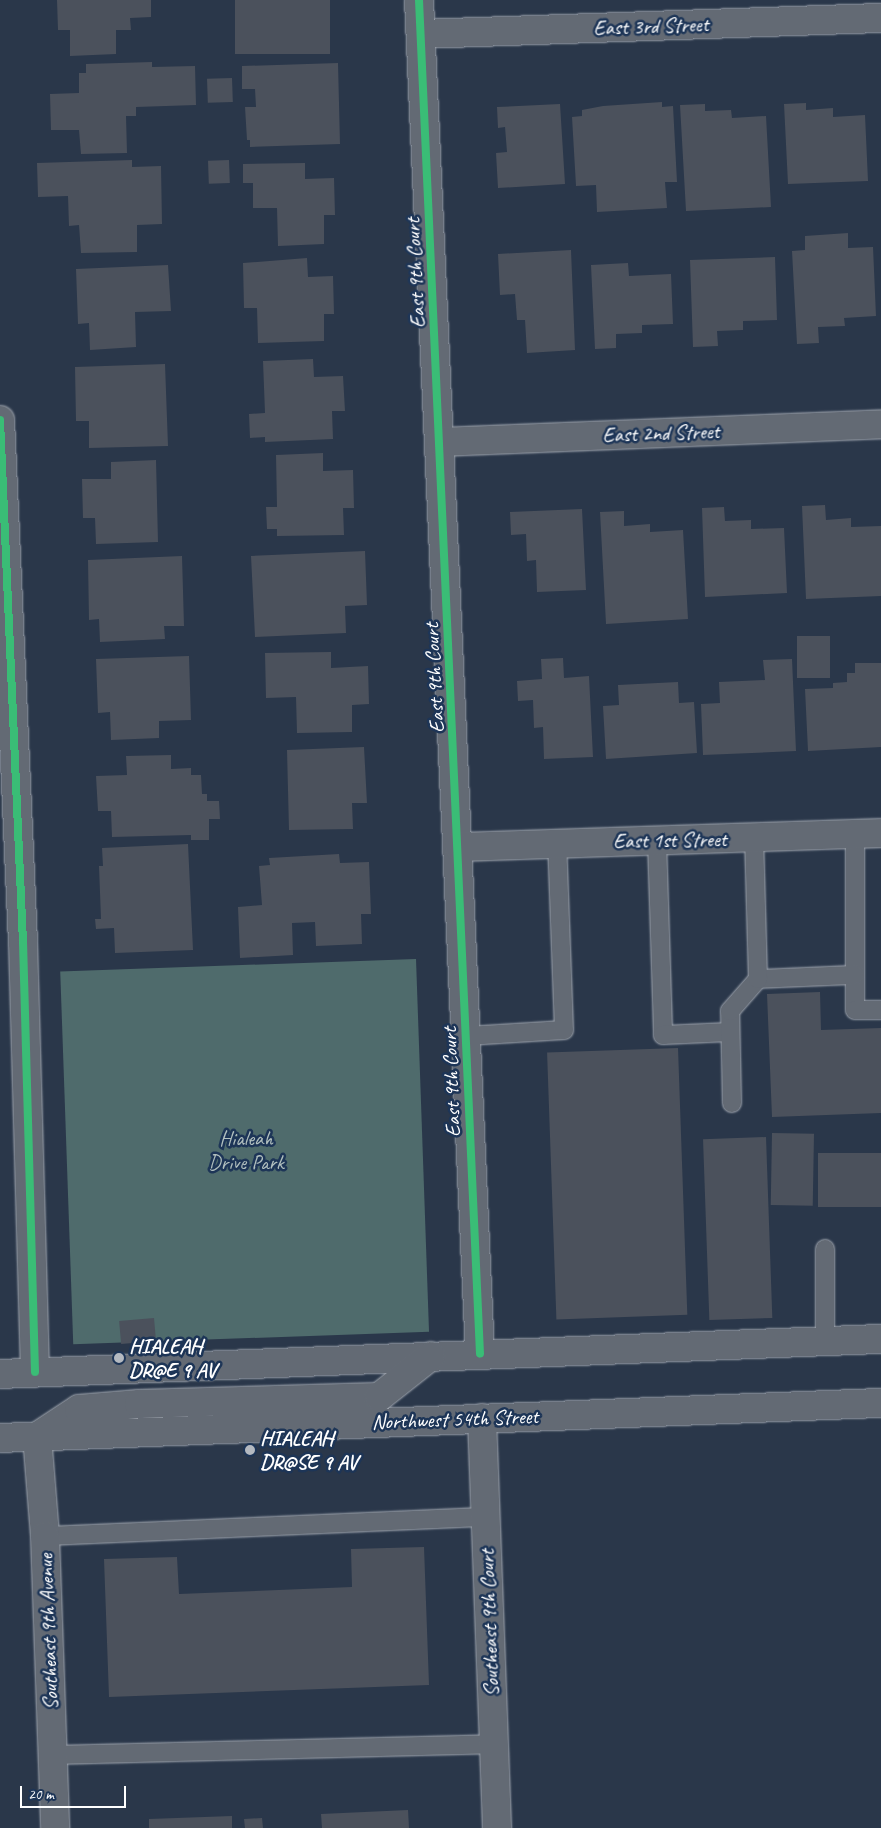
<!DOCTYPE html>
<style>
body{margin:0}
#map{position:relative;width:881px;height:1828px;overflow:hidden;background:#2a374a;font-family:Caveat,sans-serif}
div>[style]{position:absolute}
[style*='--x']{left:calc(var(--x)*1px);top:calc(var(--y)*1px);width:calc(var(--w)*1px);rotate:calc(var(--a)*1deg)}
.green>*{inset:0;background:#4f6b6c;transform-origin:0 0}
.building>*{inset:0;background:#4b515c;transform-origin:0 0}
.roads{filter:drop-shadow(0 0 1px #9fa5ae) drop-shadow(0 0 1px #9fa5ae)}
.service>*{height:18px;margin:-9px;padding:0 9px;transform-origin:9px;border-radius:9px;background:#636a74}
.minor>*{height:28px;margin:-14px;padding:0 14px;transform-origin:14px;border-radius:14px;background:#636a74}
.tertiary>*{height:28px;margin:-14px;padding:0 14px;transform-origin:14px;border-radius:14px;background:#636a74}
.secondary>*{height:28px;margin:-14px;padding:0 14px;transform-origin:14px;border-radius:14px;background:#636a74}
.cycleway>*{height:8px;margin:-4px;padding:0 4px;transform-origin:4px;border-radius:4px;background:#3abd76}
.dots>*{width:14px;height:14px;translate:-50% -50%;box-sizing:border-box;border:2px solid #1d3557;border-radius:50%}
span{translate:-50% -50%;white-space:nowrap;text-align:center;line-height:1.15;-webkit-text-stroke:5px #1d3557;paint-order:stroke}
.street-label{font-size:21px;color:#fff}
.park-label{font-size:21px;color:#b2c0bf}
.poi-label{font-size:21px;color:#fff;font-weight:700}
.left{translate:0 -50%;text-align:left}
.scale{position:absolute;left:20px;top:1786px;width:106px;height:22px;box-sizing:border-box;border:2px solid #fff;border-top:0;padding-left:6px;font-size:15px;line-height:18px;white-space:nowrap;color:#fff;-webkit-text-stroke:4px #1d3557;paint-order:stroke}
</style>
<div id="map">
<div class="green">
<i style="left:416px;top:959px;width:373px;height:356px;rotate:88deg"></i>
</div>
<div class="building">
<i style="clip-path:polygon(57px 0,151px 0,151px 17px,130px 18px,131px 30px,116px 30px,116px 54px,70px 56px,70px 30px,58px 30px)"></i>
<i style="left:235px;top:0;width:95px;height:54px"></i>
<i style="clip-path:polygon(152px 62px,152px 67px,195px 66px,196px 105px,136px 107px,136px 116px,126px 116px,127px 153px,81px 154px,79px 130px,51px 130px,50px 94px,79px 93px,79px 73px,86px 73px,86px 64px)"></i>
<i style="clip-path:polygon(338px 63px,340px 144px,250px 147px,250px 140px,247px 140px,245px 107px,256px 107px,255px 89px,242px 89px,242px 66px)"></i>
<i style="left:232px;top:78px;width:24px;height:25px;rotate:88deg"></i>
<i style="clip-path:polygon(662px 102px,662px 107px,673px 106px,677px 182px,665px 182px,667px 208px,597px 212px,596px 185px,576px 186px,572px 117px,582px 116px,582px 110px,603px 106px)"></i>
<i style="clip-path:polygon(806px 103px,806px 110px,833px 108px,833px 117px,865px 115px,868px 181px,788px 184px,784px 104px)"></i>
<i style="clip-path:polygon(560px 104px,565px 184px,498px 188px,496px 153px,507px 152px,505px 127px,498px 128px,497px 107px)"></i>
<i style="clip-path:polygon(705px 104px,705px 111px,731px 110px,732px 118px,766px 116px,771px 207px,686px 211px,680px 105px)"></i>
<i style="clip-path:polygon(132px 160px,132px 167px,161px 166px,162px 224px,137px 225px,137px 252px,81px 253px,79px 225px,69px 226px,68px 196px,38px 197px,37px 163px)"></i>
<i style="left:229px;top:160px;width:23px;height:21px;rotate:88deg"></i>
<i style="clip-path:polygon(305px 163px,305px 179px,334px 178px,335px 215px,324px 215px,324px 244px,278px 246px,277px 208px,253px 208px,253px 183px,243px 183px,243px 164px)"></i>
<i style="clip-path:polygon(848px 233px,848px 248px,873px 247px,876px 316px,844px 318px,845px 326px,818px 327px,819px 343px,797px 344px,792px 251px,805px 250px,805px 236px)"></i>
<i style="clip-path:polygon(571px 250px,575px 350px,527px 353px,525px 320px,517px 320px,515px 294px,500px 295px,498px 254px)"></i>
<i style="clip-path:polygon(775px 257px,777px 320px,743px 321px,743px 330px,717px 331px,718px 346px,693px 347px,690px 260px)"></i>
<i style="clip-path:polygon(307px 258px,308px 277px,333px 276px,334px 314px,324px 314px,324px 341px,258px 343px,257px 308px,244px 308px,243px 263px)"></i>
<i style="clip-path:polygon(628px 263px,629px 276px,671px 274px,673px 324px,642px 325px,642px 333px,616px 334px,616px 348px,595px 349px,591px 265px)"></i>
<i style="clip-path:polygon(168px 265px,171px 311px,135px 312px,136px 347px,90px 350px,89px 323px,78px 324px,76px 269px)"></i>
<i style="clip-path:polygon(313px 359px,314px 377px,343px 376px,345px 411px,332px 411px,333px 439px,265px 442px,265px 437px,250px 438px,249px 414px,265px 413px,263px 361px)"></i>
<i style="clip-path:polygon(165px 364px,168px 446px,89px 448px,89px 421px,76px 421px,75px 367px)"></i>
<i style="clip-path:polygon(323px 453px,323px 471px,353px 470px,354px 508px,343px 508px,344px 535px,277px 536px,277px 529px,267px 529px,266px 507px,277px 507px,276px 455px)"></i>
<i style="clip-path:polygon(156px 460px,158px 542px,96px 544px,95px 518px,83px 518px,82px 479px,111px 479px,111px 462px)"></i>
<i style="clip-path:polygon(825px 505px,826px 520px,851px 518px,851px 527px,881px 526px,881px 596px,806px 599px,802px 506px)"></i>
<i style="clip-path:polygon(724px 507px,725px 521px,751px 520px,751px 529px,784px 528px,787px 593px,705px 597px,702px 508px)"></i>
<i style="clip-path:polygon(582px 509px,586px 590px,537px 592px,536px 560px,527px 561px,526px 534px,511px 535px,510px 512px)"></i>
<i style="clip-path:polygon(624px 511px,624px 526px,650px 524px,650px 532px,683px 530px,688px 619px,606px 624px,600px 512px)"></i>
<i style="clip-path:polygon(365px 551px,367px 605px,345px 606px,346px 633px,255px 637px,251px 556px)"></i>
<i style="clip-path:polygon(182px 556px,184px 626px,164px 626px,165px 639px,100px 642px,99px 619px,89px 620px,88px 560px)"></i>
<i style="left:797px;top:636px;width:33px;height:42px"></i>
<i style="clip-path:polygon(331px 652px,331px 668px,368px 666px,369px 704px,352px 705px,352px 732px,297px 733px,296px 697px,266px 698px,265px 653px)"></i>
<i style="clip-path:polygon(189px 656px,191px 720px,159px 721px,159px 738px,111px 740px,110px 712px,98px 713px,96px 659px)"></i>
<i style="clip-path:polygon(563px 658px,564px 678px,589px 676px,593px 757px,544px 759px,543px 727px,534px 728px,533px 700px,518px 701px,517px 681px,542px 679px,541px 659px)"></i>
<i style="clip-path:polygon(792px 659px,796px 751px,703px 755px,701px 704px,720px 703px,719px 682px,765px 680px,763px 660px)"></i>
<i style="clip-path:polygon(855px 663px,881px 663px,881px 747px,808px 751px,805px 689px,833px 688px,833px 683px,847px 682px,847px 673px,855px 673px)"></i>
<i style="clip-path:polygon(678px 682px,679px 703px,694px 702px,697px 753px,606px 759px,603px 706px,619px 705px,618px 685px)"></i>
<i style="clip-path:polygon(364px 747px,367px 803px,352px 803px,353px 829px,289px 830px,287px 750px)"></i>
<i style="clip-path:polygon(171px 755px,171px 769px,191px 768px,191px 775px,201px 775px,202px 794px,207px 794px,207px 801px,219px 801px,220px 819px,209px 819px,209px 840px,191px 840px,191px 835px,112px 837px,111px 811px,98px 811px,96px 776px,127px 775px,126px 756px)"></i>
<i style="clip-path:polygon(188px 844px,193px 950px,115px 953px,114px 928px,96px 929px,95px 919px,101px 919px,99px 866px,103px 866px,102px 848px)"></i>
<i style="clip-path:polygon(339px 854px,340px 863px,369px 862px,371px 914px,361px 914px,362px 944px,316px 946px,315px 922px,292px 923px,293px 955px,240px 958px,238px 907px,262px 905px,259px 866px,270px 865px,269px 858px)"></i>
<i style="clip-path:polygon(820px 992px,821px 1030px,881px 1028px,881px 1113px,772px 1117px,767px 994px)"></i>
<i style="left:678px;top:1048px;width:267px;height:131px;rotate:88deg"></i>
<i style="left:772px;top:1133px;width:42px;height:72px;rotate:1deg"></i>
<i style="left:766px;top:1137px;width:181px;height:63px;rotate:88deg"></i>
<i style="left:881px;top:1153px;width:54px;height:63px;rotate:90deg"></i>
<i style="left:154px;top:1318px;width:23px;height:35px;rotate:85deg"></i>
<i style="clip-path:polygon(424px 1547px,429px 1685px,109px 1697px,104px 1559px,177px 1557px,179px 1594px,352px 1587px,351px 1549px)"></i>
<i style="clip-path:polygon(408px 1810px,409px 1828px,322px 1828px,321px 1814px)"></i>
<i style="clip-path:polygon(232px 1816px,232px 1828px,149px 1828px,149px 1819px)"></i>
<i style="clip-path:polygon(262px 1818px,263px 1828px,245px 1828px,244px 1819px)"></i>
</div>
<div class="roads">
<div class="service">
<i style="--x:855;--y:834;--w:176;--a:90"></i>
<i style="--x:855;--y:1010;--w:26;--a:0"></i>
<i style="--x:657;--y:840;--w:195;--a:88.2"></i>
<i style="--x:663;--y:1035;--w:67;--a:-2.6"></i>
<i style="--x:758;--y:979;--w:97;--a:-2.4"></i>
<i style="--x:467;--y:1036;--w:97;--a:-3.5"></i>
<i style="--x:564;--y:1030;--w:187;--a:-92.1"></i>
<i style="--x:732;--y:1103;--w:92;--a:-91.2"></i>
<i style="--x:730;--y:1011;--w:43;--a:-48.8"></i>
<i style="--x:758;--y:979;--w:140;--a:-91.6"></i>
<i style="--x:825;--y:1249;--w:91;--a:90"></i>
<i style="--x:45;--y:1536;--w:440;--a:-2.5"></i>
<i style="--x:52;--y:1755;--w:442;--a:-1.4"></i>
</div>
<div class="minor">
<i style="--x:419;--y:0;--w:1355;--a:87.42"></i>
<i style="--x:421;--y:34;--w:460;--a:-2"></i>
<i style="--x:0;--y:420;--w:523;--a:87.48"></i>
<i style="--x:23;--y:942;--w:430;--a:88.4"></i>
<i style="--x:441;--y:442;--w:440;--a:-2.3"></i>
<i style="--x:459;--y:847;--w:422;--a:-1.9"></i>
<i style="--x:37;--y:1436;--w:100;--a:85.4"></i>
<i style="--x:45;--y:1536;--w:292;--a:88"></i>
</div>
<div class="tertiary">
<i style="--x:482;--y:1418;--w:410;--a:87.9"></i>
</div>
<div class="secondary">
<i style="--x:0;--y:1374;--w:882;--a:-2.28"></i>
<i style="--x:38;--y:1436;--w:49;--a:-33.4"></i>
<i style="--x:79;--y:1409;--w:60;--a:-4.8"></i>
<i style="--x:139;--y:1404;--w:240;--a:-1.7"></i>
<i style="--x:379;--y:1397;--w:66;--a:-38.3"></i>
<i style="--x:0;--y:1438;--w:882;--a:-2.28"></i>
</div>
</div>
<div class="cycleway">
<i style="--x:419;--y:0;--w:1355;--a:87.42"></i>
<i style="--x:0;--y:420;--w:523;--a:87.48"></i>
<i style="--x:23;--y:942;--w:430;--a:88.4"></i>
</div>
<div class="dots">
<i style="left:119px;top:1358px;background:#b4b9c0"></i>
<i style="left:250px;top:1450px;background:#b4b9c0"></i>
</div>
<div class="street-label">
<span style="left:651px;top:26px;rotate:-2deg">East 3rd Street</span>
<span style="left:415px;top:273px;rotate:-93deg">East 9th Court</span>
<span style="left:661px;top:433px;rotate:-2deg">East 2nd Street</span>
<span style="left:434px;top:678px;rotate:-93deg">East 9th Court</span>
<span style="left:670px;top:840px;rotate:-1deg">East 1st Street</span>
<span style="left:451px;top:1082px;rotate:-92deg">East 9th Court</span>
<span style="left:455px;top:1419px;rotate:-2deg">Northwest 54th Street</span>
<span style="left:489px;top:1623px;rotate:-92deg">Southeast 9th Court</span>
<span style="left:48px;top:1632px;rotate:-92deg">Southeast 9th Avenue</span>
</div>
<div class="park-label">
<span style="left:246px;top:1150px">Hialeah<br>Drive Park</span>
</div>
<div class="poi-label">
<span class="left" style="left:129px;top:1358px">HIALEAH<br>DR@E 9 AV</span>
<span class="left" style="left:260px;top:1450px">HIALEAH<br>DR@SE 9 AV</span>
</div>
<div class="scale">20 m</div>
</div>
